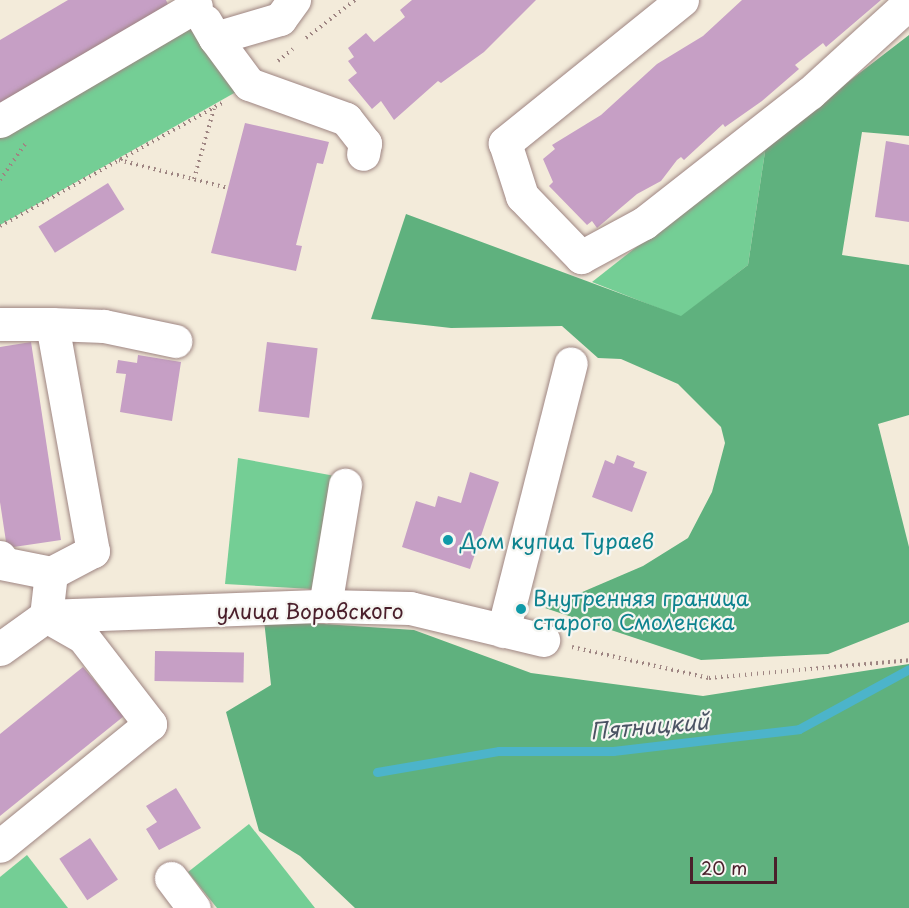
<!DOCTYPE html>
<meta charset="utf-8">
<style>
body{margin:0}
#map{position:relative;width:909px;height:908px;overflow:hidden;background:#f3ebda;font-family:"Playpen Sans",sans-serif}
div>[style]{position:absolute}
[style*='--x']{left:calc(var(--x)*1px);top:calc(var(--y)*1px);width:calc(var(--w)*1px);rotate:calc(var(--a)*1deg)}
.green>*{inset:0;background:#74ce95}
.forest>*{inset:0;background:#5fb17e}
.stream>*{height:9px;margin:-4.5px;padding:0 4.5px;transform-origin:4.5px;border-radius:4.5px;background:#4cb4ca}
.building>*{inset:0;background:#c69fc5;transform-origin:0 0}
.path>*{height:4px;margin-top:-2px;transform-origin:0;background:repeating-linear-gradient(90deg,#9e8582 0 1.5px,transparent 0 6px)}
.roads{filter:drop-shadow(0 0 2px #9e8582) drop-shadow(0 0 2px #9e8582)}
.minor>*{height:33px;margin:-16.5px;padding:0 16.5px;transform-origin:16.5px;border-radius:16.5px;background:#fff}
.dots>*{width:16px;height:16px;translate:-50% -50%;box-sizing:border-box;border:3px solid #f6f6f2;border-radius:50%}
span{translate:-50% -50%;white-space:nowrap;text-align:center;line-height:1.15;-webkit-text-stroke:4.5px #f6f6f2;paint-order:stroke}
.culture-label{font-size:21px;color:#0d838f}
.left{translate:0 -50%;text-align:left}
.street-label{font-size:21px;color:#4a1f2b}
.water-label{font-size:22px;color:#4b5363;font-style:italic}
.scale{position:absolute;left:690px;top:857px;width:87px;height:27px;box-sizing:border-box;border:3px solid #4a1f2b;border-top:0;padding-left:8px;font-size:18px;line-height:21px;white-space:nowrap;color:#4a1f2b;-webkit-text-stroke:4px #f6f6f2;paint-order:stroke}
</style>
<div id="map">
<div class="green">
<i style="clip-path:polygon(182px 14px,236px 92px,0 225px,0 117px)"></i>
<i style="clip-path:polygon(766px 145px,748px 265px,681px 317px,592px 282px)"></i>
<i style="clip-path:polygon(238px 458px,335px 476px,312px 589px,225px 584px)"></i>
<i style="clip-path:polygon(249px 824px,315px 908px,217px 908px,188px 872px)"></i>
<i style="clip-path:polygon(27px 855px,68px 908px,0 908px,0 877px)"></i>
</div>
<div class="forest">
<i style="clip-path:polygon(909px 35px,909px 136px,862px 132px,842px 255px,909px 265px,909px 415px,878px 424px,909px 547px,909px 622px,828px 654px,701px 660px,545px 608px,643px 566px,688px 538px,712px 492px,725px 443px,721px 427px,678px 384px,621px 359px,598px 358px,562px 326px,451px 328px,371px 319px,406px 214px,681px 316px,748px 265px,766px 145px)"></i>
<i style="clip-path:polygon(264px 620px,414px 630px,531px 673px,703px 696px,909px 664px,909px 908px,355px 908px,300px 856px,259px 831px,226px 712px,271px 685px)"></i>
</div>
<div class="stream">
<i style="--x:377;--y:772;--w:124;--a:-9.8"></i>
<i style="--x:499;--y:751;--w:114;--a:0"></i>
<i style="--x:613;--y:751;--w:187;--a:-6.7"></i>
<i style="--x:799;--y:729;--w:125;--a:-28.6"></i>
</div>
<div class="building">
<i style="clip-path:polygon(68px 0,166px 0,169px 7px,0 107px,0 40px)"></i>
<i style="clip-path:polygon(412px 0,536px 0,484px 52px,441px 83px,438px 81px,394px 120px,381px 101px,372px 109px,348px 80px,357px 73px,348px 61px,354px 57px,348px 48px,366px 33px,374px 42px,405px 17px,400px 10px)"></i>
<i style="clip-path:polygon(742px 0,881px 0,826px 47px,823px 43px,795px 65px,799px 69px,762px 101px,725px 127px,723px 124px,684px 160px,681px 157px,677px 160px,661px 181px,637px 194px,597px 228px,592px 221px,587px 225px,549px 186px,553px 182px,543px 159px,555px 149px,552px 145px,601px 115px,657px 64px,703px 36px)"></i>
<i style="clip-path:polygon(245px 123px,329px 142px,323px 164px,317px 163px,296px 245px,302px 246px,296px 271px,211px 253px)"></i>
<i style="clip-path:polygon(886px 141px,909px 145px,909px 222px,875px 217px)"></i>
<i style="left:108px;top:183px;width:31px;height:82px;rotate:58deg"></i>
<i style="clip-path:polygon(31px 342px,61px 540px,7px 548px,0 502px,0 347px)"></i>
<i style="left:267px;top:342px;width:51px;height:70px;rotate:7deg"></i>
<i style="clip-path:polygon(138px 355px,181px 362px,172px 421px,120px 412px,126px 374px,116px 373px,118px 360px,137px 363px)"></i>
<i style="clip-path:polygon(617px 455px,635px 462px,633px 467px,647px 472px,632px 512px,592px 497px,605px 460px,614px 464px)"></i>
<i style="clip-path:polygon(470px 472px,499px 482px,470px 569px,402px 547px,416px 501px,435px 507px,438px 496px,461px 503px)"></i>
<i style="left:155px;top:651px;width:89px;height:30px;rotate:1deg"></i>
<i style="clip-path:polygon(83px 667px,124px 716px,0 816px,0 734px)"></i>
<i style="clip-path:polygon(176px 788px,201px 828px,159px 850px,146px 829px,157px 822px,146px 806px)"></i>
<i style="left:90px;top:838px;width:50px;height:37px;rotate:56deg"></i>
</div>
<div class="path">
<i style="--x:306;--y:38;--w:62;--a:-37.8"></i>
<i style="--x:278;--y:61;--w:19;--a:-39"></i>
<i style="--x:119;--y:160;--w:113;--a:14.4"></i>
<i style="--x:194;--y:179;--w:73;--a:-74.1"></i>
<i style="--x:0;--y:180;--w:44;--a:-55.2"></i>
<i style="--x:0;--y:226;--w:256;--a:-29"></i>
<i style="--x:572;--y:647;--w:140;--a:12.8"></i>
<i style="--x:709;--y:678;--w:201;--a:-5.1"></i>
</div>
<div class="roads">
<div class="minor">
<i style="--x:682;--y:0;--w:228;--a:141.1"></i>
<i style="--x:505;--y:143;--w:56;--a:72.2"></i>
<i style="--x:522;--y:196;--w:85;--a:46"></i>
<i style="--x:581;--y:257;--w:72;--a:-28.4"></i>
<i style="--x:644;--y:223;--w:211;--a:-38.1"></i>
<i style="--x:810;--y:93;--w:134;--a:-42.3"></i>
<i style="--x:205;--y:21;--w:20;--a:60"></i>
<i style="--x:215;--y:38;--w:68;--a:-16.3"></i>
<i style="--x:280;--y:19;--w:24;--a:-54"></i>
<i style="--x:215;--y:38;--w:57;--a:53.5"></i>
<i style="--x:249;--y:84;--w:103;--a:19.8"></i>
<i style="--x:346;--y:119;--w:31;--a:52"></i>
<i style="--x:365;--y:143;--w:11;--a:100"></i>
<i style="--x:0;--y:121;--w:227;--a:-30.4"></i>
<i style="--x:0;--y:324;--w:52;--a:0"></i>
<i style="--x:52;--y:324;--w:231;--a:79.8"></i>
<i style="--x:93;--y:551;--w:47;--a:152.4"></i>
<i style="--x:51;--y:573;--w:43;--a:96.6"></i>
<i style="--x:46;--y:616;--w:43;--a:29.6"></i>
<i style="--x:83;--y:637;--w:110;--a:52.4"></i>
<i style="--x:150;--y:724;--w:193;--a:140.9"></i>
<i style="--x:52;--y:324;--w:52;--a:2.2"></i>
<i style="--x:104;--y:326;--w:73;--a:11.9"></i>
<i style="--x:0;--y:557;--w:6;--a:81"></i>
<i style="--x:1;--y:563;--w:51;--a:11.3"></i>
<i style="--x:325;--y:606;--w:123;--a:-80.6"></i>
<i style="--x:503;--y:631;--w:276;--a:-75.8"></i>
<i style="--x:0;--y:649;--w:57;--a:-35.7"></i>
<i style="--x:46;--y:616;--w:279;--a:-2.1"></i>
<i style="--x:325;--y:606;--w:85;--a:1.3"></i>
<i style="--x:410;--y:608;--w:137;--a:13.5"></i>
<i style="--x:171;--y:878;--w:38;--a:53"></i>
</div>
</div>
<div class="dots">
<i style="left:448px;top:540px;background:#0f9aa8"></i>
<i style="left:521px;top:609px;background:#0f9aa8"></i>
</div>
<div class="culture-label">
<span class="left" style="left:460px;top:540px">Дом купца Тураев</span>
<span class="left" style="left:533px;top:609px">Внутренняя граница<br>старого Смоленска</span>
</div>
<div class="street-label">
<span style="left:310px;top:610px">улица Воровского</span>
</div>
<div class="water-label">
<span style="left:649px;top:725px;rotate:-5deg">Пятницкий</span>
</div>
<div class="scale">20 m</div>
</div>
